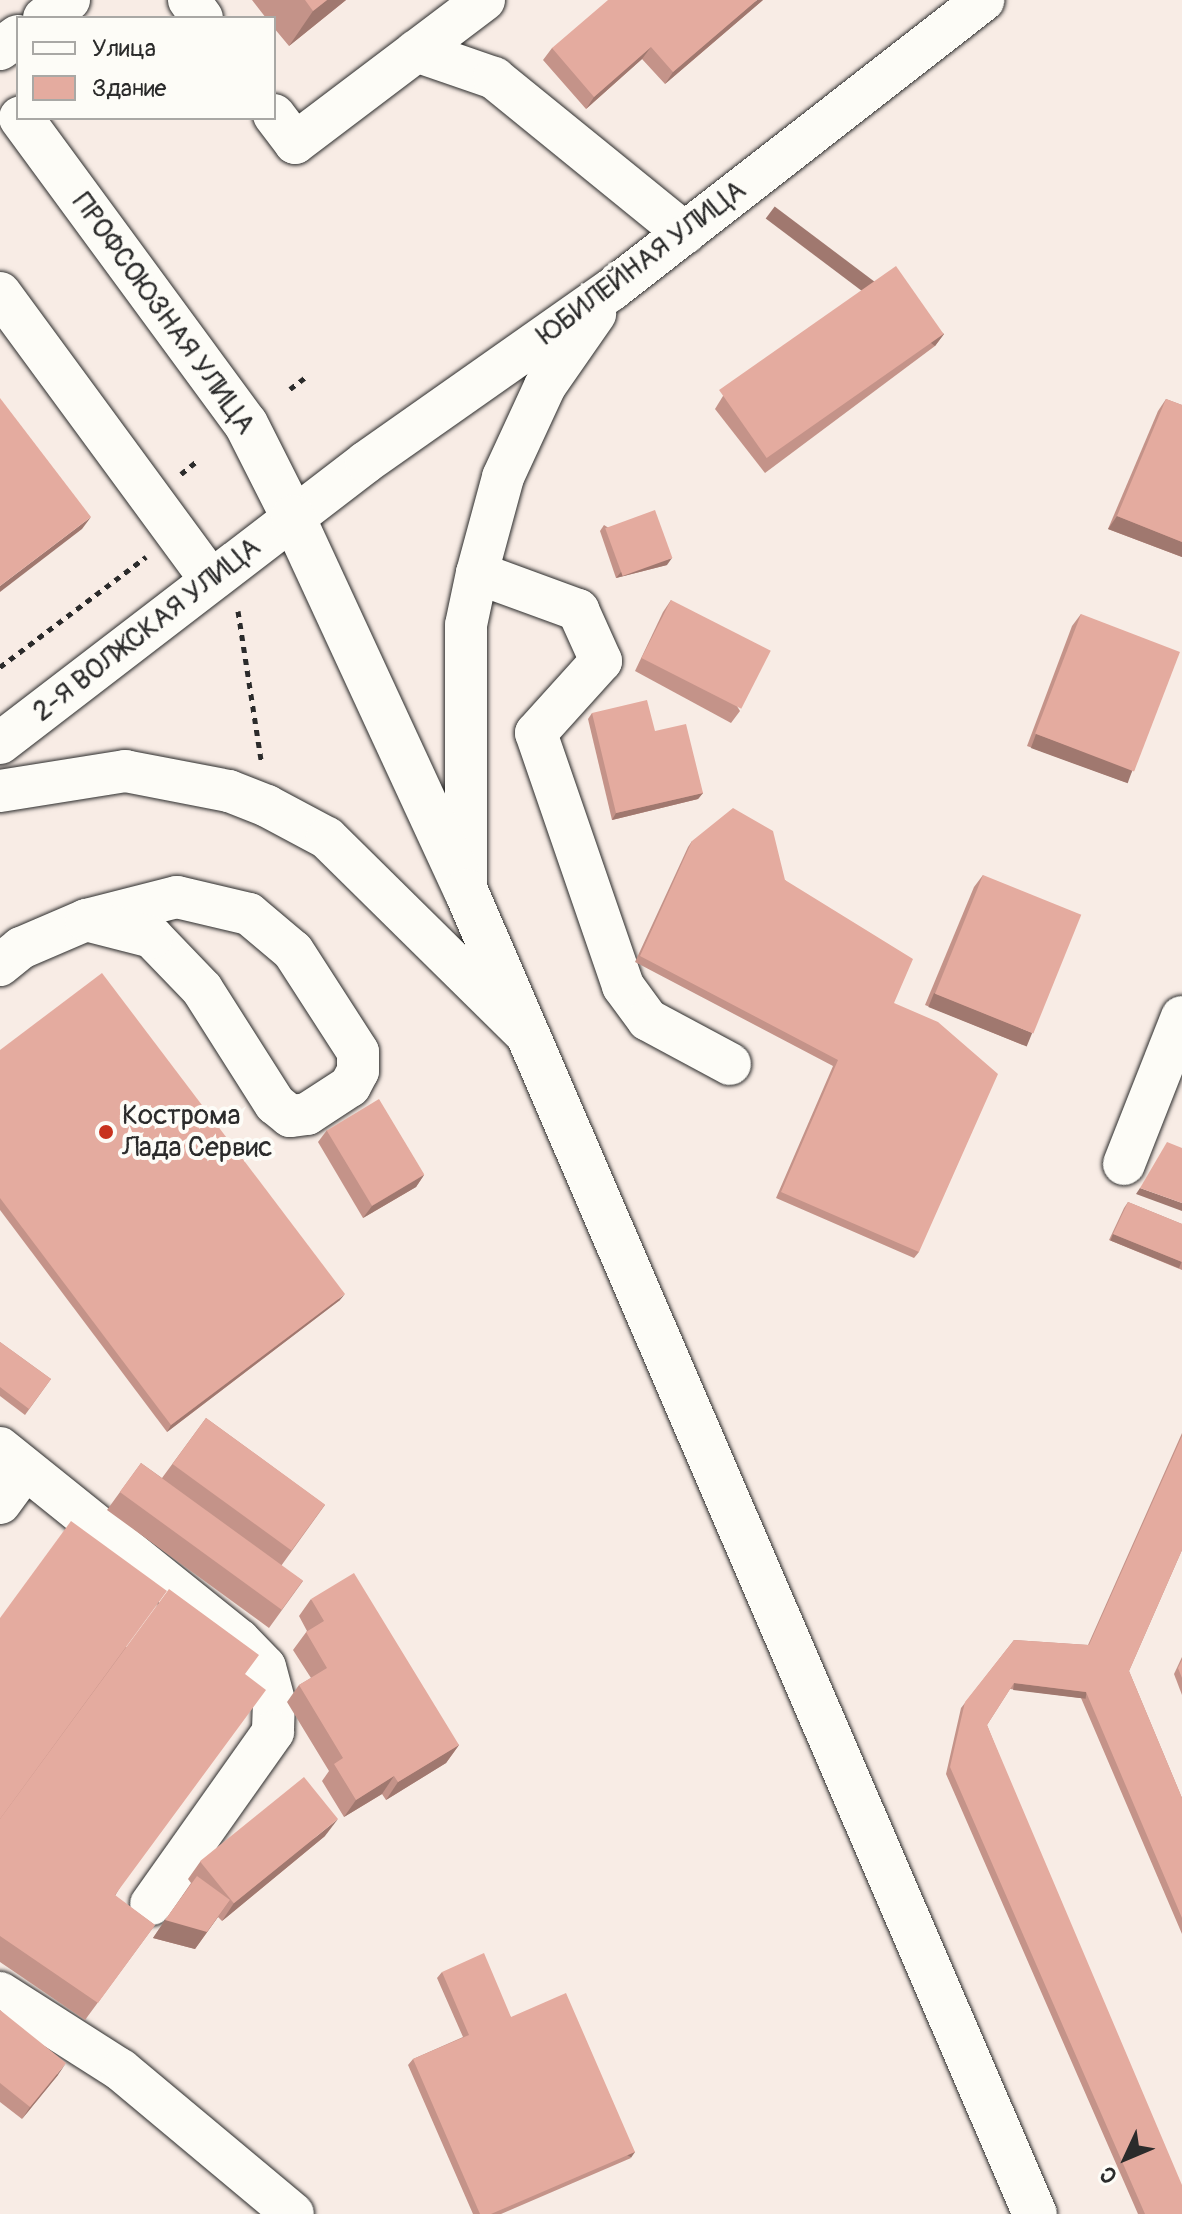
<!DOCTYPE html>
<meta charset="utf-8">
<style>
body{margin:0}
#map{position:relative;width:1182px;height:2214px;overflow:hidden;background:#f8ece5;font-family:Pangolin,sans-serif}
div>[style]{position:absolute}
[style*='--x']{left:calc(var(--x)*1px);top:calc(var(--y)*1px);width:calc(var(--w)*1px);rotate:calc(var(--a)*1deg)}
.path>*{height:5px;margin-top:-2.5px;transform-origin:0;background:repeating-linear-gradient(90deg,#2b2b2b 0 6px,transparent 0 12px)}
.roads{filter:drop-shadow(0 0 2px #2b2b2b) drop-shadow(0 0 2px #2b2b2b)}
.minor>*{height:42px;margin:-21px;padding:0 21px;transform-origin:21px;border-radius:21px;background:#fdfcf7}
.highway>*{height:44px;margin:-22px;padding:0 22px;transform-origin:22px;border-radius:22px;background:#fdfcf7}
.wall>*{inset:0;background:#c49389}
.shaded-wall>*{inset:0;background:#a0786f;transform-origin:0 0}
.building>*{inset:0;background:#e4ab9f;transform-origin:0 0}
.dots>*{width:22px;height:22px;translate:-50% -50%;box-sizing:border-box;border:4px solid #fdfcf7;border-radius:50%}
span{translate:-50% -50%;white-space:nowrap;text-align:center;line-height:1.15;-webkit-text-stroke:8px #fdfcf7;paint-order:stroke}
.street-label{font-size:28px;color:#2b2b2b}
.poi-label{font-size:28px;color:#2b2b2b}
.left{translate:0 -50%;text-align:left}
.legend{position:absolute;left:16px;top:16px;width:260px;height:104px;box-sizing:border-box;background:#fdfcf7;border:2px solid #a9a8a5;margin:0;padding:10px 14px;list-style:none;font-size:24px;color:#2b2b2b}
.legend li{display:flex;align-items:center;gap:16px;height:40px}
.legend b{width:40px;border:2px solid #a9a8a5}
.north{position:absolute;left:1086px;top:2118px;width:80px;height:80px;-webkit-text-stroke:6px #fdfcf7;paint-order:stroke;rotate:226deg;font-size:22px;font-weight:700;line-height:32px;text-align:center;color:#2b2b2b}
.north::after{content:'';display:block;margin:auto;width:28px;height:36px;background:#2b2b2b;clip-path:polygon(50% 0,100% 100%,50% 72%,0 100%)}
</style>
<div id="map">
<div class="path">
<i style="--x:290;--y:389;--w:21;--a:-37"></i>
<i style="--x:181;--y:474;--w:19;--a:-39"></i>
<i style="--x:238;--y:611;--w:151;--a:81.2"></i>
<i style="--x:0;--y:667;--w:183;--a:-37"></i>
</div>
<div class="roads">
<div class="minor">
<i style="--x:189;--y:0;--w:22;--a:54"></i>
<i style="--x:44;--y:18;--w:31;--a:-36"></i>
<i style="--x:0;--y:49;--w:22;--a:-36"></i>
<i style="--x:416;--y:51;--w:83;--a:19.1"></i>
<i style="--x:494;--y:78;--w:246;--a:39.1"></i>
<i style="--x:274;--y:115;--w:35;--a:53"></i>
<i style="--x:295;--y:143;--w:237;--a:-37.1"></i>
<i style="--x:0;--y:293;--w:356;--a:53.7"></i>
<i style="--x:477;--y:573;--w:108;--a:20.1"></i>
<i style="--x:578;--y:610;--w:56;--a:65.7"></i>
<i style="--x:601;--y:661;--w:97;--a:132.1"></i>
<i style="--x:536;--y:733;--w:268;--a:71"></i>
<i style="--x:623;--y:986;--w:42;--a:53.7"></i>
<i style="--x:648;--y:1020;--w:93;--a:28.2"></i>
<i style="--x:0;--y:743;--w:461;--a:-37.5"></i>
<i style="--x:366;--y:462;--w:299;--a:-35.1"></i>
<i style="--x:611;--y:290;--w:472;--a:-37.9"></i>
<i style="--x:0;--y:791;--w:127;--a:-9.1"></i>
<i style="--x:125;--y:771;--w:106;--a:10.9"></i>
<i style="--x:229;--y:791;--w:41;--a:21.5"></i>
<i style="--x:267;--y:806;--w:68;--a:28.1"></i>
<i style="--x:327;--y:838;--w:274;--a:44.6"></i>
<i style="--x:466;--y:891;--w:266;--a:-90"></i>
<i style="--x:466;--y:625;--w:53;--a:-78.1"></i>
<i style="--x:477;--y:573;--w:99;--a:-74.8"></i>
<i style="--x:503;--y:477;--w:100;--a:-65.2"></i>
<i style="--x:545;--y:386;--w:88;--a:-55.2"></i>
<i style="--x:0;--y:965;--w:27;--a:-39"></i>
<i style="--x:21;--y:948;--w:71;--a:-23.3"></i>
<i style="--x:86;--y:920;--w:94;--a:-14.2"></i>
<i style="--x:177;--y:897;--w:74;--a:13.3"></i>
<i style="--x:249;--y:914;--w:57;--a:40.1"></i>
<i style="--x:293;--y:951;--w:120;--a:57.2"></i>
<i style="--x:358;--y:1052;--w:19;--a:90"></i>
<i style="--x:358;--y:1071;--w:17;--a:118"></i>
<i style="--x:350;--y:1086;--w:51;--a:146.9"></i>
<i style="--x:307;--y:1114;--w:17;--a:173"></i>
<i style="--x:290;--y:1116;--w:19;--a:-141"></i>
<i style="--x:275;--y:1104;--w:136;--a:-122.4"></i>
<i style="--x:202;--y:989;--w:72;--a:-133.9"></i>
<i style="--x:152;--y:937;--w:68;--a:-165.6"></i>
<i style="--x:1124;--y:1164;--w:158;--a:-68.5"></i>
<i style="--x:0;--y:1448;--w:307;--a:38.8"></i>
<i style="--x:239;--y:1640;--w:37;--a:46"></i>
<i style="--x:265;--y:1667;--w:35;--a:75"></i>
<i style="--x:274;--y:1701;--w:31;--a:92"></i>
<i style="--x:273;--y:1732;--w:211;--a:125.3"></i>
<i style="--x:0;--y:1503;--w:42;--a:-53.7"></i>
<i style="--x:0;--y:1993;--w:143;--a:32.5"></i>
<i style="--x:121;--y:2070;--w:224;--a:39.9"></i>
</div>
<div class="highway">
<i style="--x:21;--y:118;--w:380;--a:53.7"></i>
<i style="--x:246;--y:424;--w:104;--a:63.2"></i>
<i style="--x:293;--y:517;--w:412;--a:65.2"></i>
<i style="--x:466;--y:891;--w:1440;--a:66.73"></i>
</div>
</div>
<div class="wall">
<i style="clip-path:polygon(252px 0,346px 0,289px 46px,274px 28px,274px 18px,266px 18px)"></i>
<i style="clip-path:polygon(763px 0,665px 84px,642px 59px,586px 109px,543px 60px,552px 48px)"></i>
<i style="clip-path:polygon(944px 334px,935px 346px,765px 473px,715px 409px,723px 396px)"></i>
<i style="clip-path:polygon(1166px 399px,1182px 405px,1182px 557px,1108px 529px,1158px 411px)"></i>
<i style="clip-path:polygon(604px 525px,667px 565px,616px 578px,600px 531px)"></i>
<i style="clip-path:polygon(671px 600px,740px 711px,731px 723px,635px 671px,663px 612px)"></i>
<i style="clip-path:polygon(1081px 614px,1133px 770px,1125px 782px,1027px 746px,1072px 626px)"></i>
<i style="clip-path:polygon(592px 713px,655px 731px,703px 793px,698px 799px,612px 820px,588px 719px)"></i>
<i style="clip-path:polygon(692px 841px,785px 880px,894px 1003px,919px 1252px,914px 1258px,776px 1198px,833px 1066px,635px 962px,688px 847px)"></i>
<i style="clip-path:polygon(983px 875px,1023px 1045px,925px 1005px,974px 887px)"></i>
<i style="clip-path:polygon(0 1050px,340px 1300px,167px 1432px,0 1210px)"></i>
<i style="clip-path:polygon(327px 1130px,424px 1175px,416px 1187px,363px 1218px,318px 1142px)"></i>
<i style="clip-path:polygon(1128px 1202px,1182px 1224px,1182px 1270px,1109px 1240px,1124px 1208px)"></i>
<i style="clip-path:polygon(0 1342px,51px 1379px,25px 1415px,0 1396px)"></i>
<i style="clip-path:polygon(206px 1418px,325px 1505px,281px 1566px,303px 1581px,269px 1628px,107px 1510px,141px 1463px,162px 1478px)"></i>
<i style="clip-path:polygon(1182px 1433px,1182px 1550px,1129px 1671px,1182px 1798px,1182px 1934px,1081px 1698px,1010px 1689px,987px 1725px,1182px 2214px,1138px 2214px,946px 1774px,961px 1708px,1014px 1640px,1088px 1645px)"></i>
<i style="clip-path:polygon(311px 1599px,459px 1745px,446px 1763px,386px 1800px,382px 1794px,344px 1817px,322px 1781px,329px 1771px,287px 1702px,299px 1685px,311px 1678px,293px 1650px,307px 1631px,299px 1616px)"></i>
<i style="clip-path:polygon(0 1618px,245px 1674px,115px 1896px,155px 1925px,85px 2020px,0 1962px)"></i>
<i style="clip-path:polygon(1182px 1657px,1182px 1695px,1174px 1674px)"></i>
<i style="clip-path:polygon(325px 1836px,222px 1921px,218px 1917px,195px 1949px,153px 1938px,191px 1883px,188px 1879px,200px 1862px)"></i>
<i style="clip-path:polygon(442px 1972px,511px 2017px,631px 2158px,501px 2214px,473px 2214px,408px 2065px,413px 2059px,463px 2037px,437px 1978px)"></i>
<i style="clip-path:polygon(0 2010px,58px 2075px,22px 2119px,0 2102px)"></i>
</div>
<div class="shaded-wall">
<i style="clip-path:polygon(327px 0,346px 0,289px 46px,313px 11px)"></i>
<i style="clip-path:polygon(757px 0,763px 0,665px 84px,673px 72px)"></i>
<i style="clip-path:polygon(651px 47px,642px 59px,586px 109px,594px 97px)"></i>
<i style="left:944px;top:334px;width:15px;height:212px;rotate:127deg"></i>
<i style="clip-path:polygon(1117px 516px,1182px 542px,1182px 557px,1108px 529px)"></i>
<i style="clip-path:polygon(91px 517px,82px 529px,0 592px,0 586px)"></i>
<i style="clip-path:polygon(672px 558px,667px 565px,616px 578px,621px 572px)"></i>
<i style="left:1036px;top:734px;width:103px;height:15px;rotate:20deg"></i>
<i style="clip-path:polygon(703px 793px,698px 799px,612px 820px,616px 813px)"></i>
<i style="left:934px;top:993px;width:106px;height:15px;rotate:22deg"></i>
<i style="clip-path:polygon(424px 1175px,416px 1187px,363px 1218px,372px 1206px)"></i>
<i style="clip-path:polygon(1140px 1188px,1182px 1203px,1182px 1211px,1136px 1194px)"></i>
<i style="left:1113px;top:1234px;width:74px;height:7px;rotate:22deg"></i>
<i style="clip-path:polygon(345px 1294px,340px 1300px,167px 1432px,171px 1425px)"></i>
<i style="left:1014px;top:1683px;width:73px;height:7px;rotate:7deg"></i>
<i style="clip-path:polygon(459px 1745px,446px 1763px,386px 1800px,398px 1782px)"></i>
<i style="clip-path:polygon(394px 1776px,382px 1794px,344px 1817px,356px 1800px)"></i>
<i style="clip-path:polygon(338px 1819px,325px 1836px,222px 1921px,234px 1903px)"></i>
<i style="clip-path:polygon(230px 1900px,195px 1949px,153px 1938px,165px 1920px)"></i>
<i style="clip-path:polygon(66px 2063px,58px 2075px,22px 2119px,30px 2107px)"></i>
<i style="left:635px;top:2152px;width:7px;height:157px;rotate:124deg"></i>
</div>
<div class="building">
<i style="clip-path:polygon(305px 0,327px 0,313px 11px)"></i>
<i style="clip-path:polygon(608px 0,757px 0,673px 72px,651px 47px,594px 97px,552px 48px)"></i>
<i style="left:896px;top:266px;width:83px;height:216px;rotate:55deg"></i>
<i style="clip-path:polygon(0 398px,91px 517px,0 586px)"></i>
<i style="clip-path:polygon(1166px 399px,1182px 405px,1182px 542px,1117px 516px)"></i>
<i style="left:655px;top:510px;width:51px;height:53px;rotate:70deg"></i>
<i style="left:671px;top:600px;width:112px;height:65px;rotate:27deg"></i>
<i style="left:1081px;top:614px;width:106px;height:128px;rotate:21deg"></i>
<i style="clip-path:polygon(647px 700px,655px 731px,686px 724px,703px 793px,616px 813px,592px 713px)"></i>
<i style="clip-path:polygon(733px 808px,773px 831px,785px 880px,913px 959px,894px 1003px,938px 1022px,998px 1074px,919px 1252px,781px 1192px,838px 1060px,640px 956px,692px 841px)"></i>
<i style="left:983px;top:875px;width:106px;height:128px;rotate:22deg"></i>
<i style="clip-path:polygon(102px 973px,345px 1294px,171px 1425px,0 1198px,0 1050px)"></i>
<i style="left:379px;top:1099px;width:88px;height:61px;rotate:59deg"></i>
<i style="clip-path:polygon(1167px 1142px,1182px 1148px,1182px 1203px,1140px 1188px)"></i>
<i style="clip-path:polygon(1128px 1202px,1182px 1224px,1182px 1262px,1113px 1234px)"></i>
<i style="clip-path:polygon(0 1342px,51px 1379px,29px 1409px,0 1387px)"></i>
<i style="left:206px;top:1418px;width:147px;height:57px;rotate:36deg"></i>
<i style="clip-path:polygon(1182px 1436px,1182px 1550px,1129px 1671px,1182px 1798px,1182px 1918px,1086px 1692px,1014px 1683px,987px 1725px,1182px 2185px,1182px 2214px,1145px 2214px,950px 1767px,965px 1702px,1014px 1640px,1089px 1645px)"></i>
<i style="left:141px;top:1463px;width:200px;height:36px;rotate:36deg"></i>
<i style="clip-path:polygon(71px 1521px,167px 1591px,0 1819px,0 1618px)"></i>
<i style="clip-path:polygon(354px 1573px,459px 1745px,398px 1782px,394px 1776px,356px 1800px,334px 1764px,343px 1758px,299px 1685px,327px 1668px,306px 1632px,324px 1621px,311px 1599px)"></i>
<i style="clip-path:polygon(169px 1589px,259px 1655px,245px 1674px,266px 1690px,115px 1895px,155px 1925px,98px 2003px,0 1936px,0 1819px)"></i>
<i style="clip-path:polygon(1182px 1660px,1182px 1678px,1178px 1668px)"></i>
<i style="left:304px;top:1777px;width:54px;height:134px;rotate:51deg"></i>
<i style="clip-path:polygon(197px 1876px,230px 1900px,207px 1932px,165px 1920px)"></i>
<i style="clip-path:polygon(484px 1953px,511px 2017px,566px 1993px,635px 2152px,491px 2214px,480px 2214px,413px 2059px,469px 2035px,442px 1972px)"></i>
<i style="clip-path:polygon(0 2010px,66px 2063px,30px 2107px,0 2083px)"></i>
</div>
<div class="dots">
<i style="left:106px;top:1132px;background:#c8321e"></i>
</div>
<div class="street-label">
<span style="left:642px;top:263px;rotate:-37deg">ЮБИЛЕЙНАЯ УЛИЦА</span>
<span style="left:163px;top:314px;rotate:54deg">ПРОФСОЮЗНАЯ УЛИЦА</span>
<span style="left:147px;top:630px;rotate:-38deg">2-Я ВОЛЖСКАЯ УЛИЦА</span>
</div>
<div class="poi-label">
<span class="left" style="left:122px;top:1132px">Кострома<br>Лада Сервис</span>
</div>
<ul class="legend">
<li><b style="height:10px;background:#fdfcf7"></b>Улица</li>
<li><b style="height:22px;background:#e4ab9f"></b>Здание</li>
</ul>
<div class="north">С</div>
</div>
